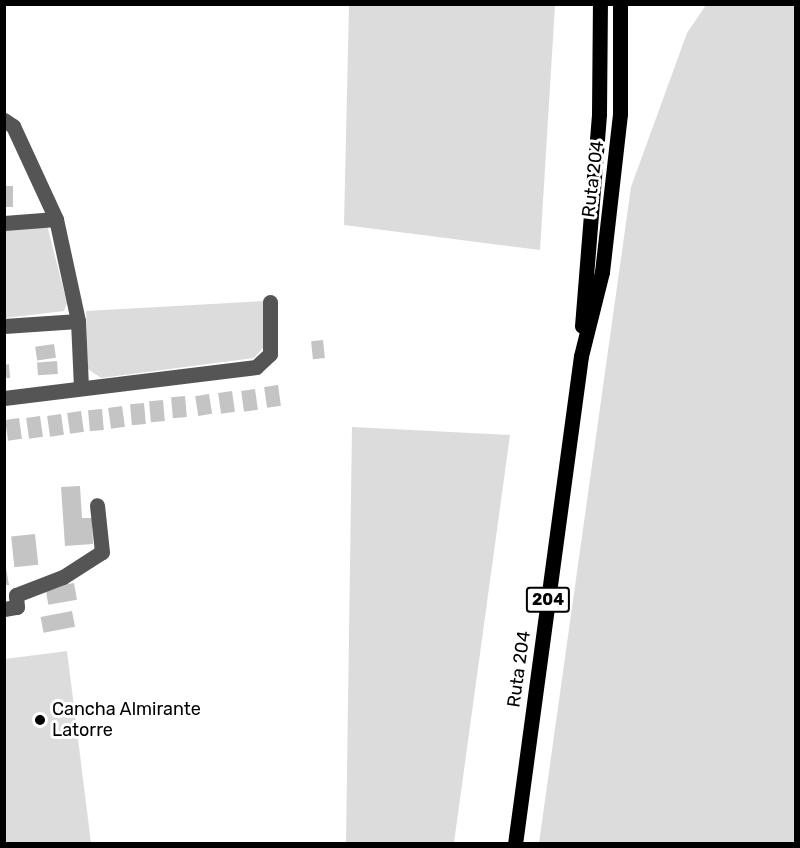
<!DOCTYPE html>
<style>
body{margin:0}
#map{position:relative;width:800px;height:848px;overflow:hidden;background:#fff;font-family:Rubik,sans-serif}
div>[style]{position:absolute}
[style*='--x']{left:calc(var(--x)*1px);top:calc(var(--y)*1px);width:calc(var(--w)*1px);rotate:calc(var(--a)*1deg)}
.green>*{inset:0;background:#dcdcdc}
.building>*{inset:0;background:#c4c4c4;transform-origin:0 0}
.minor>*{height:15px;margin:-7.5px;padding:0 7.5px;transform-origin:7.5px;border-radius:7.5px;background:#555}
.major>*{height:15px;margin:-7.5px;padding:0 7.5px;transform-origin:7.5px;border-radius:7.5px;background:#000}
.dots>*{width:16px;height:16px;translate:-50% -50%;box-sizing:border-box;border:3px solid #fff;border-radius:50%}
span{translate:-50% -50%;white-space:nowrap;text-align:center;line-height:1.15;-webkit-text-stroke:6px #fff;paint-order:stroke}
.shield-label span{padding:2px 4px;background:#fff;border:2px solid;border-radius:4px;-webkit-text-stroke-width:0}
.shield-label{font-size:16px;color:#000;font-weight:700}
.street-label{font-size:18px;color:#000}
.poi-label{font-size:18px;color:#000}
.left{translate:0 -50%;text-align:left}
.frame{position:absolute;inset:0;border:6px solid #000;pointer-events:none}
</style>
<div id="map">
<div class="green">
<i style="clip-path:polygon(349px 5px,555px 5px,540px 250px,344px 225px)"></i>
<i style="clip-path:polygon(706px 5px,795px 5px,795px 843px,539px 843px,631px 187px,687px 33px)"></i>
<i style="clip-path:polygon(47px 225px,67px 303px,64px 311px,5px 318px,5px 228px)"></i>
<i style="clip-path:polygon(263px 301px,263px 348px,254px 358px,101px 378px,88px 369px,86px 311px)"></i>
<i style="clip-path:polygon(352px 427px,510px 435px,454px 843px,346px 843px)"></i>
<i style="clip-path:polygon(67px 651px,91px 843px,5px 843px,5px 659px)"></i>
</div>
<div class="building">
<i style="left:13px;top:186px;width:21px;height:9px;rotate:90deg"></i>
<i style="left:323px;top:340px;width:18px;height:12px;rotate:84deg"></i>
<i style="left:54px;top:344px;width:14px;height:19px;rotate:82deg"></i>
<i style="left:57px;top:361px;width:13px;height:20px;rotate:86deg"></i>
<i style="clip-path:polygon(9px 364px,10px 378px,4px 378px,4px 365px)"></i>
<i style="left:278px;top:385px;width:21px;height:14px;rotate:82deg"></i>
<i style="left:255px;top:389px;width:21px;height:14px;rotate:82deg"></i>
<i style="left:232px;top:391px;width:21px;height:14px;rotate:82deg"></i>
<i style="left:209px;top:394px;width:20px;height:14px;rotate:81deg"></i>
<i style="left:185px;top:396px;width:21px;height:14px;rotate:85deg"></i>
<i style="left:163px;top:400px;width:21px;height:14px;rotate:85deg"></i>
<i style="left:144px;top:403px;width:21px;height:14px;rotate:85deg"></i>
<i style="left:122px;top:406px;width:21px;height:14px;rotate:82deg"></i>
<i style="left:102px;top:409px;width:21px;height:14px;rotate:85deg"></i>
<i style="left:81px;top:411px;width:21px;height:14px;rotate:82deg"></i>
<i style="left:61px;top:414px;width:21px;height:14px;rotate:82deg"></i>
<i style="left:40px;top:416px;width:21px;height:14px;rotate:82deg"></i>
<i style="left:19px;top:418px;width:21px;height:14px;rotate:82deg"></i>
<i style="clip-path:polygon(80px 486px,82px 518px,92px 518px,93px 544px,65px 546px,61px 487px)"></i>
<i style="left:35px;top:534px;width:31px;height:24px;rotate:84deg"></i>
<i style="clip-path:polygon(4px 556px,9px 585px,4px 585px)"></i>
<i style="left:74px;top:583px;width:17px;height:29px;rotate:80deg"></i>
<i style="left:72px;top:611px;width:16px;height:32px;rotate:79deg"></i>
</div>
<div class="minor">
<i style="--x:4;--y:120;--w:11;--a:34"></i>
<i style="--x:13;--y:126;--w:102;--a:65.2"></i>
<i style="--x:56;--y:219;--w:104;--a:77.8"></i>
<i style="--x:78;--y:321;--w:66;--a:87.4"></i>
<i style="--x:4;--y:223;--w:52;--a:-4.4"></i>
<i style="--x:4;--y:326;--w:74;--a:-3.9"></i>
<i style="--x:4;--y:398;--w:254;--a:-7"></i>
<i style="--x:256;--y:367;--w:19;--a:-43"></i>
<i style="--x:270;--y:354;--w:52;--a:-90"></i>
<i style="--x:4;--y:609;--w:13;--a:-9"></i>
<i style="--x:17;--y:607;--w:12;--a:-95"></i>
<i style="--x:16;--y:595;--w:50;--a:-21"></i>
<i style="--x:63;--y:577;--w:46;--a:-32.7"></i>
<i style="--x:102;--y:552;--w:47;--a:-96.1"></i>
</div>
<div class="major">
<i style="--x:582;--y:326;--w:213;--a:-85.4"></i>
<i style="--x:599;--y:114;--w:110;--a:-89.5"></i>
<i style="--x:515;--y:844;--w:492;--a:-82.3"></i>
<i style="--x:581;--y:356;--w:87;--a:-76"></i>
<i style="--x:602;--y:272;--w:159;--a:-83.5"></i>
<i style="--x:620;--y:114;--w:110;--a:-90"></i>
</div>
<div class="dots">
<i style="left:40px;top:720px;background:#000"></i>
</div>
<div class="shield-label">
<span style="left:548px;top:600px">204</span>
</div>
<div class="street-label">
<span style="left:593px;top:179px;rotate:-83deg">Ruta 204</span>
<span style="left:519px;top:669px;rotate:-82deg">Ruta 204</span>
</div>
<div class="poi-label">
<span class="left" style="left:52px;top:720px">Cancha Almirante<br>Latorre</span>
</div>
<div class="frame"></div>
</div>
